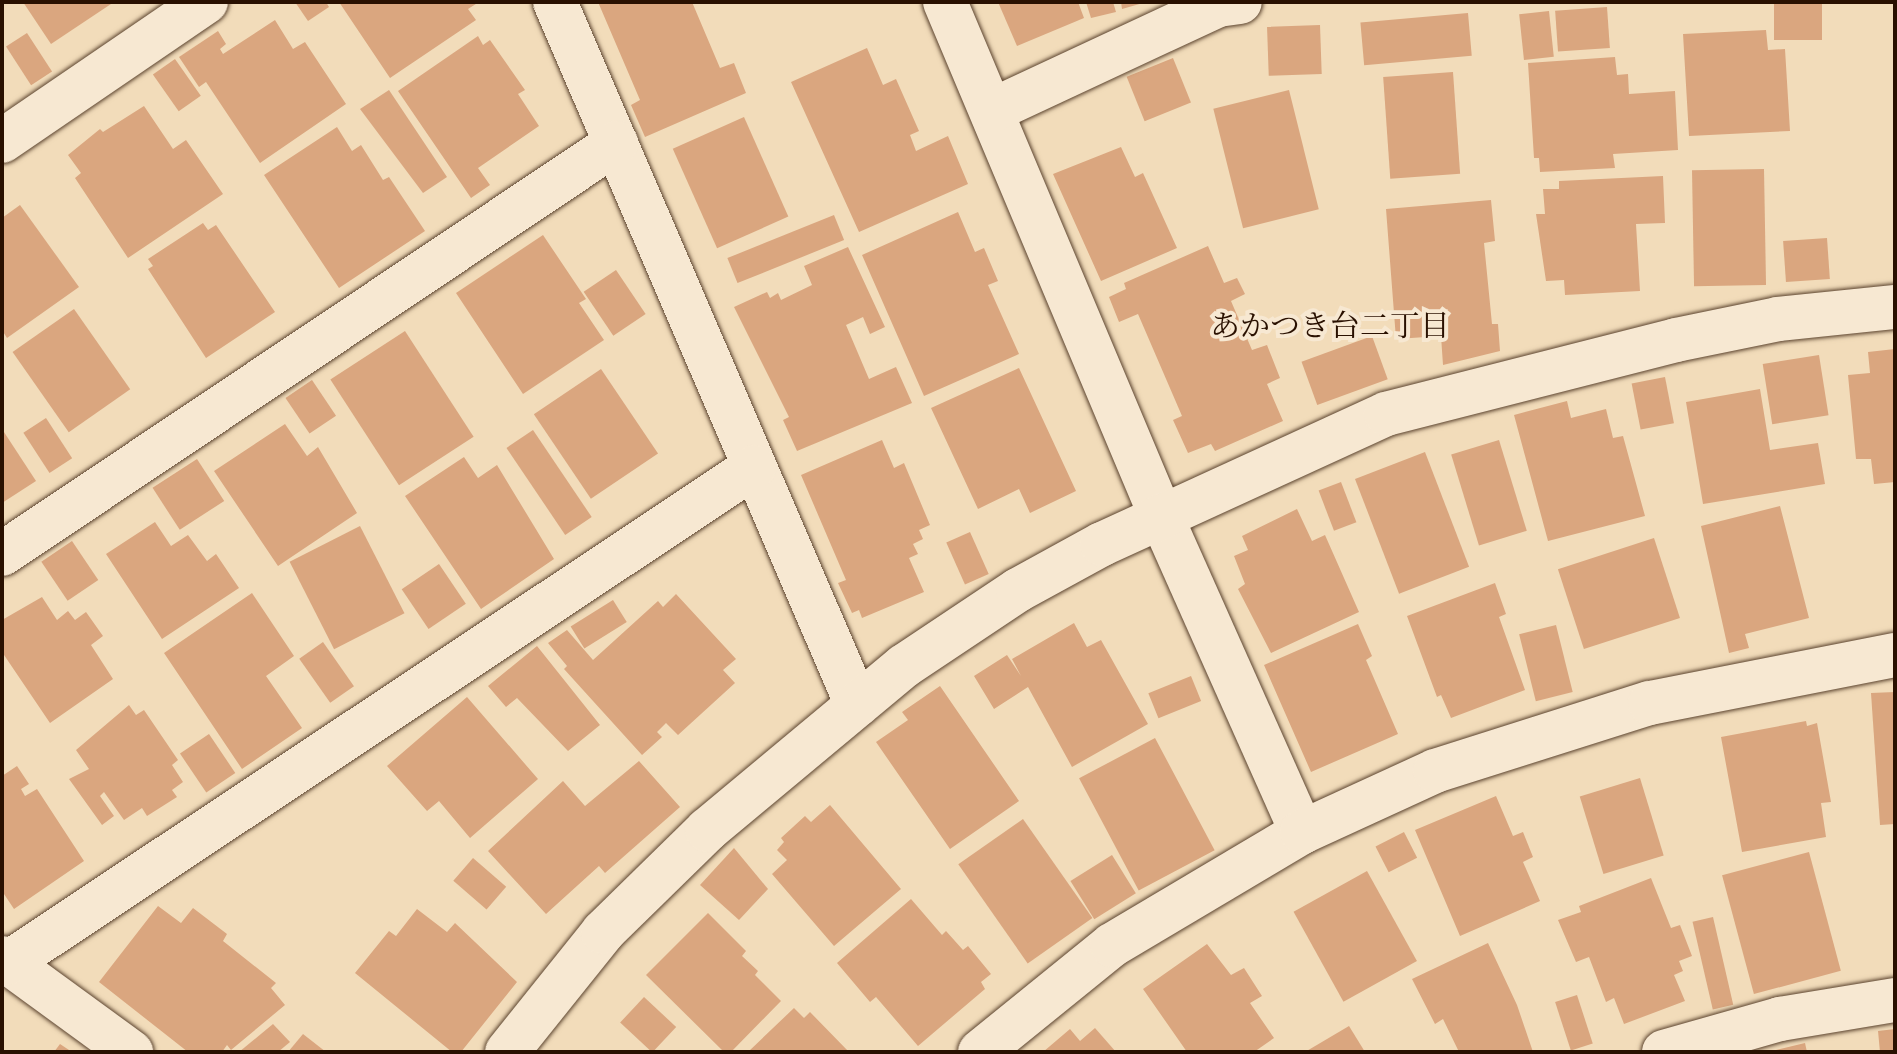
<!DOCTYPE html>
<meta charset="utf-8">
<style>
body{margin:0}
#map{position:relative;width:1897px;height:1054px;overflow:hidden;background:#f2dcba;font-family:Alegreya,"Noto Serif JP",serif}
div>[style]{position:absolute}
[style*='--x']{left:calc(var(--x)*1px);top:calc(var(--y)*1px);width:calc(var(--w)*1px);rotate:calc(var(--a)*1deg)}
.building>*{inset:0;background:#daa67f;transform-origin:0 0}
.roads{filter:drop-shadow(0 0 2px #5b432e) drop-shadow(0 0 2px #5b432e)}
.street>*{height:44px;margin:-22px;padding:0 22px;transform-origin:22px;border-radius:22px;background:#f7e8d2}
span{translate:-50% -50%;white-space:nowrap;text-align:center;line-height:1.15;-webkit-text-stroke:8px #f7e8d2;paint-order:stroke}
.neighbourhood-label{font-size:30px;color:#291000}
.frame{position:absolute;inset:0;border:4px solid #291000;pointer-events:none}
</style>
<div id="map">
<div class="building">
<i style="clip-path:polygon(23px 2px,114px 2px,51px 44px)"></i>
<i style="clip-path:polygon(295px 2px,326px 2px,329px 7px,308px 21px)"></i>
<i style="clip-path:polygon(339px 2px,479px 2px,468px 9px,476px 20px,390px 78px)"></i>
<i style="clip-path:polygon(598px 2px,692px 2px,720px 68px,734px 63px,746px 93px,645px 137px,631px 105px,640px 100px)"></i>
<i style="clip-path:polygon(998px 2px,1078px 2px,1084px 18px,1017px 46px)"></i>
<i style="clip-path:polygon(1086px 2px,1113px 2px,1116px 12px,1091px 18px)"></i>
<i style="clip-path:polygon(1121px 2px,1143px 2px,1143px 3px,1122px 9px)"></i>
<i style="left:1774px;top:2px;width:48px;height:38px"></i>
<i style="left:1607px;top:7px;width:41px;height:52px;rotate:86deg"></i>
<i style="left:1549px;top:11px;width:46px;height:30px;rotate:84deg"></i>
<i style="left:1468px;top:13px;width:43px;height:108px;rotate:85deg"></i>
<i style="clip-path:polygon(275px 20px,293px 49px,305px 42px,346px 104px,260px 163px,206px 82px,199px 87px,179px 57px,218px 31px,226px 44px,220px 49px,223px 54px)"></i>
<i style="left:1320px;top:25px;width:49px;height:53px;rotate:88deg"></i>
<i style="clip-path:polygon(1766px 30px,1768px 50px,1785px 49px,1790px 131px,1689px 136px,1683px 34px)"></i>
<i style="left:27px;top:33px;width:46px;height:25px;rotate:57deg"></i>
<i style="clip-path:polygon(478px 36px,483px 45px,490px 40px,525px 90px,518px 94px,539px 126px,478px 168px,490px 185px,471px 198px,398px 91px)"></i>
<i style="clip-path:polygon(867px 48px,883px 85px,896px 79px,919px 131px,910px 135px,916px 151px,948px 136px,968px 184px,859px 232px,791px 82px)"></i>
<i style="clip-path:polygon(1615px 57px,1617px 75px,1628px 74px,1629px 94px,1675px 91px,1678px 150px,1613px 154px,1615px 168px,1540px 172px,1539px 158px,1534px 158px,1528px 63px)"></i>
<i style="left:1173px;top:58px;width:48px;height:50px;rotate:68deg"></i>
<i style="left:175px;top:59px;width:45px;height:27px;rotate:55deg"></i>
<i style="left:1453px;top:72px;width:102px;height:70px;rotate:86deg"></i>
<i style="clip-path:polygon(389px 90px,447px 177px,423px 193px,360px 109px)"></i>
<i style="left:1289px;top:90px;width:123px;height:78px;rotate:76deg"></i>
<i style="clip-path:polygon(144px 106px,173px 149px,186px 140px,223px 194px,128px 258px,75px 178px,81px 173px,68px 155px,100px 129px,103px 132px)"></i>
<i style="left:744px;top:117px;width:109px;height:78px;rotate:66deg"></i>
<i style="clip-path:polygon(337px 127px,352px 151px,361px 145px,383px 180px,389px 177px,425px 231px,339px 288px,264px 175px)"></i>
<i style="clip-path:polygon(1121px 147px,1135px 177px,1143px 173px,1177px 248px,1101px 281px,1053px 174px)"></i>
<i style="left:1764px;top:169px;width:116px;height:72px;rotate:89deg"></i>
<i style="clip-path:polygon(1663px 176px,1665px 223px,1636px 224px,1640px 291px,1565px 295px,1564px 280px,1546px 281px,1536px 214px,1545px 214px,1543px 189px,1559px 189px,1559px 181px)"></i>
<i style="clip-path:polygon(1491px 200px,1495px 241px,1484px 243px,1492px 324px,1498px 324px,1500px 351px,1443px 365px,1441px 336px,1396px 339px,1386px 209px)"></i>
<i style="clip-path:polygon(20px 205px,79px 287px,7px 338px,2px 330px,2px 218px)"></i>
<i style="clip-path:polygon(958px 212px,975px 252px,984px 248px,998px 281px,988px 285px,1019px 354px,924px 396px,862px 255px)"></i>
<i style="left:834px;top:215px;width:27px;height:115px;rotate:68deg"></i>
<i style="clip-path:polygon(203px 223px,208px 230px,216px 225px,275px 312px,206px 358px,148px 269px,153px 266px,148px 259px)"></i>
<i style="clip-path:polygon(543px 235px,586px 299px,579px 303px,604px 340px,523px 394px,456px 293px)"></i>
<i style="left:1827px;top:238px;width:41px;height:44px;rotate:86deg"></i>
<i style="clip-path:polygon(1208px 246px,1224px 283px,1237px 278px,1245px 294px,1231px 301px,1252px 350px,1267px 345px,1280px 378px,1267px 384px,1283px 421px,1215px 451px,1211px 444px,1188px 453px,1173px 420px,1182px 416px,1138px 314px,1119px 322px,1109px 297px,1126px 289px,1124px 283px)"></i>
<i style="clip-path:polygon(848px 247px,885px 327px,870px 334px,863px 317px,846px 325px,869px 379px,896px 367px,912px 403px,797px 451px,783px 420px,789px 417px,734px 307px,767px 292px,770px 298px,778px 293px,781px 300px,812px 285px,804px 266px)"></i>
<i style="left:616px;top:270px;width:53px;height:39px;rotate:56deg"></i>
<i style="left:74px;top:309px;width:98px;height:75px;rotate:55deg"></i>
<i style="left:405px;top:331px;width:126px;height:89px;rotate:57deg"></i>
<i style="left:1372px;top:336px;width:46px;height:75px;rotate:70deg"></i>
<i style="clip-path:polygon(1895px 349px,1895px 482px,1874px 484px,1871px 459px,1856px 459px,1848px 375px,1870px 373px,1868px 352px)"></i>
<i style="left:1819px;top:355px;width:61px;height:57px;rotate:81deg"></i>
<i style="clip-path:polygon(1019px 368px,1076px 491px,1030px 513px,1019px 489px,978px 509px,931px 408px)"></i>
<i style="left:601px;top:369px;width:102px;height:81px;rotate:56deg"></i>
<i style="left:1665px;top:377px;width:47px;height:34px;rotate:79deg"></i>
<i style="left:312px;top:380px;width:43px;height:32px;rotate:56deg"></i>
<i style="clip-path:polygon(1760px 389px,1770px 450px,1818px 443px,1825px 484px,1703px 504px,1686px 402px)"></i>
<i style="clip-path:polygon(1567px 401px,1571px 418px,1606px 409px,1613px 438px,1623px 436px,1645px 516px,1548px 541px,1514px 415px)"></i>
<i style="left:46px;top:418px;width:48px;height:27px;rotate:57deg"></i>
<i style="clip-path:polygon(285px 424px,307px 456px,318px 447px,357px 513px,278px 566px,214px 471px)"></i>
<i style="clip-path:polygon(2px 429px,36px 481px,2px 503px)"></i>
<i style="left:533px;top:430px;width:105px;height:32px;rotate:56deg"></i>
<i style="clip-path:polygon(882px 440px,894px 468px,904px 463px,930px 525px,919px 530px,923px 539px,913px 544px,918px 554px,909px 558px,924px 592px,862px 618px,859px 610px,852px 613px,838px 583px,846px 580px,801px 475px)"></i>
<i style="left:1499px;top:440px;width:95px;height:50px;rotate:73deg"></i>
<i style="left:1425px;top:452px;width:123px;height:75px;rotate:69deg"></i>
<i style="clip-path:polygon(464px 457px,478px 478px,497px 465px,554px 559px,481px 609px,405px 496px)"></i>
<i style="left:197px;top:459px;width:50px;height:53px;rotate:57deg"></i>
<i style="left:1341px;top:482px;width:43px;height:24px;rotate:69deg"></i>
<i style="clip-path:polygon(1780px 506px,1809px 618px,1745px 634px,1749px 648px,1729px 653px,1701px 526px)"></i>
<i style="clip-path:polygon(1297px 509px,1312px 541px,1325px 535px,1359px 612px,1271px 653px,1238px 589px,1245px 584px,1234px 556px,1248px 550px,1242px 536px)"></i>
<i style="clip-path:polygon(155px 522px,171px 546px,188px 535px,207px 561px,216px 554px,239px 588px,162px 639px,106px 554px)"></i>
<i style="left:360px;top:526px;width:98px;height:79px;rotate:63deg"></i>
<i style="left:970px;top:532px;width:46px;height:26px;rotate:66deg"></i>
<i style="left:1654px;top:538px;width:84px;height:101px;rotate:72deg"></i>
<i style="left:72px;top:541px;width:47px;height:37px;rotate:56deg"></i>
<i style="left:439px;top:564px;width:48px;height:45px;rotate:56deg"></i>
<i style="clip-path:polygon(1495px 583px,1506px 614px,1499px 617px,1525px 690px,1451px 718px,1441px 695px,1437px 697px,1407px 616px)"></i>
<i style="clip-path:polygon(252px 593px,294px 656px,266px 676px,302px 728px,242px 769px,164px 653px)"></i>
<i style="clip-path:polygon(676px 594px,736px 659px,723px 670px,735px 683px,678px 735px,666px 723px,657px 732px,662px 737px,642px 755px,564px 669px,567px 666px,548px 643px,567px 630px,593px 660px,658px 601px,663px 607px)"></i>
<i style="clip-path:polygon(42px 597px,57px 620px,68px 611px,75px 620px,86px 612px,103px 636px,91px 645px,113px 679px,50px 723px,2px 652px,2px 620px)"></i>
<i style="left:613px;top:600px;width:26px;height:50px;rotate:58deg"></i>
<i style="clip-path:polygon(1074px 623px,1087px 647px,1101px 640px,1148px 724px,1072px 767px,1028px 687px,994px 709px,974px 676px,1007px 655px,1021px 676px,1012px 659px)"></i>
<i style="clip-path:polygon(1358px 624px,1372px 656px,1366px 660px,1398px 734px,1311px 772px,1264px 665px)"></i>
<i style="left:1556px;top:625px;width:69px;height:38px;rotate:76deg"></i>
<i style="left:323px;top:642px;width:54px;height:29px;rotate:55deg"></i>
<i style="clip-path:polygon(537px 646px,600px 725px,568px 751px,517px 698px,506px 707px,488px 686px)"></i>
<i style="left:1191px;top:676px;width:27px;height:46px;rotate:68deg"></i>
<i style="clip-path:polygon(940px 686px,1019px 801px,950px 849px,876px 742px,908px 720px,902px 712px)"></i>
<i style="clip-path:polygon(1895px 692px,1895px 824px,1880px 825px,1871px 693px)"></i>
<i style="clip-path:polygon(467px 697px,538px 779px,470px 838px,439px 801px,427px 811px,387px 766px)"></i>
<i style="clip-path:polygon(129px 705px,136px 715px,144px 710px,178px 760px,172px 765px,183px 782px,172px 790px,177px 797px,147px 816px,142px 808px,124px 820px,104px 792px,100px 796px,114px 816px,102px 825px,69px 779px,89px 769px,76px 750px)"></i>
<i style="clip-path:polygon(1806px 721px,1807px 726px,1817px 723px,1831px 802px,1821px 803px,1826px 837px,1742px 852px,1721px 737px)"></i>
<i style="left:209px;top:734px;width:47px;height:35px;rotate:56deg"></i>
<i style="left:1155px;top:738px;width:127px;height:86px;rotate:62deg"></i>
<i style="clip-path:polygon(639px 761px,680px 807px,605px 873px,599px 866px,546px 914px,488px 851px,563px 781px,585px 806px)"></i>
<i style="clip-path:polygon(17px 766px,29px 784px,21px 789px,25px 796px,37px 789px,84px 861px,14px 909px,2px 891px,2px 776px)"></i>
<i style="left:1640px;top:778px;width:81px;height:63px;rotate:73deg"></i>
<i style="clip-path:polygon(1496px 796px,1513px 836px,1523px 832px,1533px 857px,1523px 862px,1540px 901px,1460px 936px,1415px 830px)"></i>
<i style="clip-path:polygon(830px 805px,901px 889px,834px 946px,772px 874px,787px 860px,777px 850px,784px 842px,781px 838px,805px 816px,811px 822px)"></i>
<i style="left:1023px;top:819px;width:121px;height:79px;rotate:55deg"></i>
<i style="left:1404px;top:832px;width:29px;height:32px;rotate:63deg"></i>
<i style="clip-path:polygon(734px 848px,768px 889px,739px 920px,700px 885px)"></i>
<i style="left:1809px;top:852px;width:123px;height:90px;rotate:75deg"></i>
<i style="left:1112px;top:855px;width:45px;height:49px;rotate:58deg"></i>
<i style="left:473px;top:858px;width:44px;height:30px;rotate:41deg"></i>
<i style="left:1367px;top:871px;width:103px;height:84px;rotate:61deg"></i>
<i style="clip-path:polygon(1651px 878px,1671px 928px,1680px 925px,1692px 956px,1679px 961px,1683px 971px,1674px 975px,1685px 1001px,1624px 1024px,1614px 998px,1606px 1002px,1589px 957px,1576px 962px,1558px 920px,1581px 912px,1579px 906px)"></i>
<i style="clip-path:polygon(911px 899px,942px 935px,946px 931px,963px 950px,968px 946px,991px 974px,981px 982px,985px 989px,918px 1046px,876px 997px,870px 1002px,837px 963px)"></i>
<i style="clip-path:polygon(158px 906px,181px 923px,193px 908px,227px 934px,223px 941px,276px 983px,271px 988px,285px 1005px,231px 1050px,227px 1045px,222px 1052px,188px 1052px,99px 982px)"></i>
<i style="clip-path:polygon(417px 909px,447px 932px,455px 923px,517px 982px,461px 1052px,452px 1052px,355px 973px,389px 931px,396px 936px)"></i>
<i style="clip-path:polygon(708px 913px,746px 951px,742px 956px,758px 971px,755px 975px,781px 1001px,731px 1052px,724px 1052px,646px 975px)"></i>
<i style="left:1713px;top:917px;width:90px;height:21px;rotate:77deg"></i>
<i style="clip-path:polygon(1488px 943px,1517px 1005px,1533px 1052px,1459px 1052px,1443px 1019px,1435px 1024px,1412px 979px)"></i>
<i style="clip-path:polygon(1207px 944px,1231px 975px,1244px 968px,1262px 996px,1250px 1003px,1274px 1038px,1254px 1052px,1187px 1052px,1143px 989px)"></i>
<i style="left:1577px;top:995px;width:51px;height:23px;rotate:72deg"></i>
<i style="left:644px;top:997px;width:44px;height:35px;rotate:43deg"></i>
<i style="clip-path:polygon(794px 1008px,804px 1018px,810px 1012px,849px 1052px,748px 1052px)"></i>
<i style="clip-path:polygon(273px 1024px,290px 1042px,278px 1052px,239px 1052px)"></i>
<i style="clip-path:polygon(1349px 1026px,1365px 1052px,1305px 1052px)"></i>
<i style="clip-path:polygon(1095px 1028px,1116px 1052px,1043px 1052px,1070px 1029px,1080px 1041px)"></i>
<i style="clip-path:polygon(1895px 1029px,1895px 1052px,1880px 1052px,1878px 1031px)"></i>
<i style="clip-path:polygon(303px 1034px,326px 1052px,288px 1052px)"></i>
<i style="clip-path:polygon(1805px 1043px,1807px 1052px,1772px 1052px,1772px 1051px)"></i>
<i style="clip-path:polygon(60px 1044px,72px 1052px,54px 1052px)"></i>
</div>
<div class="roads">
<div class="street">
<i style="--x:555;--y:2;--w:765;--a:66.75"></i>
<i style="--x:945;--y:2;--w:558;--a:67.21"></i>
<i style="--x:1161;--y:516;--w:346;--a:66"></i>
<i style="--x:993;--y:110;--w:248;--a:-25"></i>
<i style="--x:1218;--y:5;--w:22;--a:-8"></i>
<i style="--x:2;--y:141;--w:247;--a:-34.3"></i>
<i style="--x:2;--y:554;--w:739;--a:-33.8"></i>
<i style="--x:2;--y:958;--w:160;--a:36.1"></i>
<i style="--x:8;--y:963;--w:896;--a:-33.62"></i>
<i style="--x:507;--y:1052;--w:154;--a:-51.3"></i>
<i style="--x:603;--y:932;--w:146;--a:-44.4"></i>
<i style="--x:707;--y:830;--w:256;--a:-39.8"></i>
<i style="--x:904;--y:666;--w:137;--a:-33.7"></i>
<i style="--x:1018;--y:590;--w:96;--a:-28.7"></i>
<i style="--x:1102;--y:544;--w:312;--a:-24.6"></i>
<i style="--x:1386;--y:414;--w:299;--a:-14.3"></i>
<i style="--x:1676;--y:340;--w:104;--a:-11.6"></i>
<i style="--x:1778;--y:319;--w:118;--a:-5.9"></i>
<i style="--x:980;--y:1052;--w:170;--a:-39"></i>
<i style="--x:1112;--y:945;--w:221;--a:-30.7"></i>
<i style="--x:1302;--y:832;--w:146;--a:-24.6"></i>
<i style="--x:1435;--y:771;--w:225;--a:-17.6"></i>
<i style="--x:1650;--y:703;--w:250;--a:-11.1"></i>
<i style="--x:1664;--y:1052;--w:121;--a:-15.9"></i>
<i style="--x:1780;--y:1019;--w:117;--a:-9.4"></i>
</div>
</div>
<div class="neighbourhood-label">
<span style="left:1330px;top:326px">あかつき台二丁目</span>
</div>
<div class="frame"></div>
</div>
